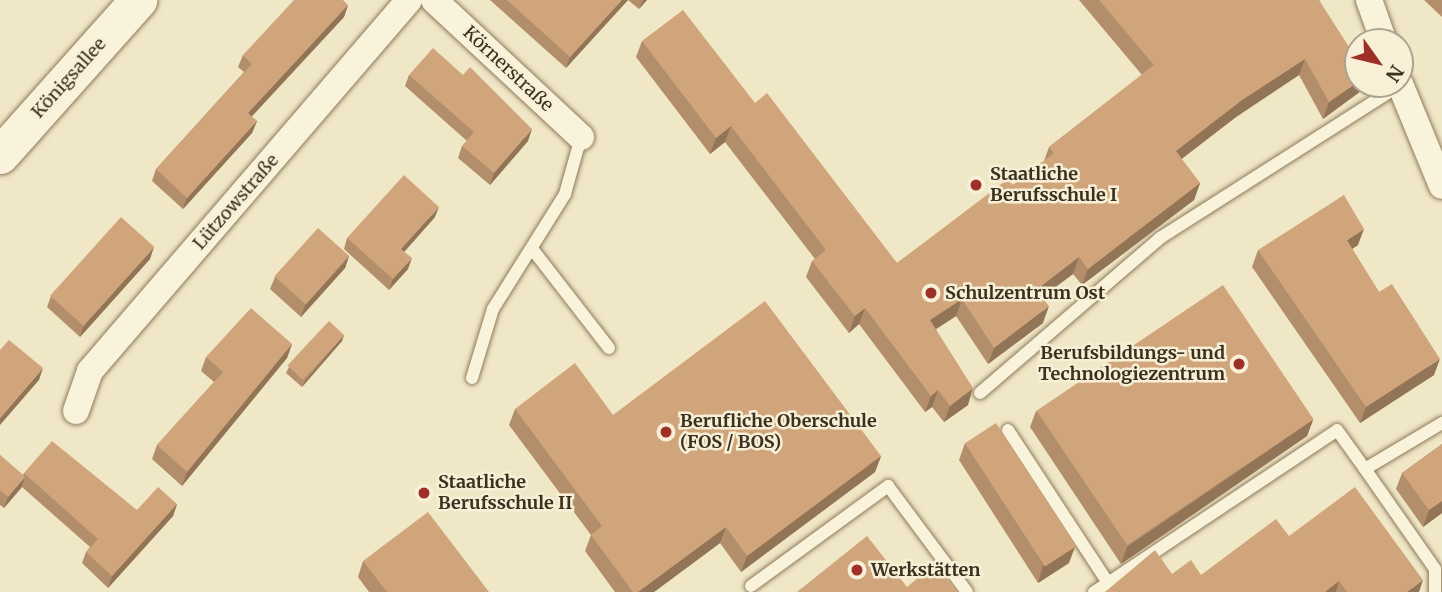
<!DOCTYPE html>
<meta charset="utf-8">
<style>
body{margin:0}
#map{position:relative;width:1442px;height:592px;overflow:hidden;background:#f0e7c7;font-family:Merriweather,serif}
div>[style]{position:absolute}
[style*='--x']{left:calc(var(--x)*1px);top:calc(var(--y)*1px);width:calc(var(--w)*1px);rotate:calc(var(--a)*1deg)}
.roads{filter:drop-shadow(0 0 2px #8e7a5b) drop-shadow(0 0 2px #8e7a5b)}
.lane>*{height:12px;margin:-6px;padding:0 6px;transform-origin:6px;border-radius:6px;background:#faf3db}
.street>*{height:26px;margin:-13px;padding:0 13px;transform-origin:13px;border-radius:13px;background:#faf3db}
.secondary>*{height:37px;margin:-18.5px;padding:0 18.5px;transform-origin:18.5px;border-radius:18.5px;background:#faf3db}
.wall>*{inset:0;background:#b38e6b}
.shaded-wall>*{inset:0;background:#927457}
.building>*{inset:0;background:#d0a57c;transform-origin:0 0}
.dots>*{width:19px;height:19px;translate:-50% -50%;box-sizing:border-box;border:4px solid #f7f0d7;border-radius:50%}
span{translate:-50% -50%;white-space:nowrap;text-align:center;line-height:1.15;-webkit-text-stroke:5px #f7f0d7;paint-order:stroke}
.street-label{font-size:18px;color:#3d3020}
.poi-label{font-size:18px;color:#3d3020;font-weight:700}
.left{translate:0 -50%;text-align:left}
.right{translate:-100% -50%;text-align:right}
.north{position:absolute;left:1344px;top:28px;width:70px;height:70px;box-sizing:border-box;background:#f7f0d7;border:2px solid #ada38e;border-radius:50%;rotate:124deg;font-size:19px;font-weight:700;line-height:28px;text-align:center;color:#3d3020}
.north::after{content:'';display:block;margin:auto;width:24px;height:32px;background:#9f3028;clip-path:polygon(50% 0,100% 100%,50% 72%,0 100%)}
</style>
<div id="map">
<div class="roads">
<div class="lane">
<i style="--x:533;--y:250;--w:124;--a:52.2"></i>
<i style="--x:472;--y:378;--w:72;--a:-73.1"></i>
<i style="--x:493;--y:309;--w:136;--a:-57.9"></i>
<i style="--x:565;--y:194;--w:59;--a:-74.3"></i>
<i style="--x:980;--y:393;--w:238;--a:-40.7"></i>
<i style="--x:1160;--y:238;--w:285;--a:-32.5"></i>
<i style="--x:1008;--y:430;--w:183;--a:56.8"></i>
<i style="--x:1108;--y:583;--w:275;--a:-33.7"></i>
<i style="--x:1337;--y:430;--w:48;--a:54.3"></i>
<i style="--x:1365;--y:469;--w:90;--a:-30.9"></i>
<i style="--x:1365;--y:469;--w:122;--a:55"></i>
<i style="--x:1435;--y:569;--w:23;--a:90"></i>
<i style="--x:751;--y:586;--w:170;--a:-36.1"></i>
<i style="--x:888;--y:486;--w:132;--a:53.3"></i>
<i style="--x:1094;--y:592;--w:17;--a:-33"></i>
</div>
<div class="street">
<i style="--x:434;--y:0;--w:201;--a:43"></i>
<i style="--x:1369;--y:0;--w:45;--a:70.3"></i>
<i style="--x:1400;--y:84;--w:110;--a:67.6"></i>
<i style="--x:76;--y:411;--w:42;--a:-70.7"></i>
<i style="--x:90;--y:371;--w:489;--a:-49.3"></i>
</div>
<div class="secondary">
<i style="--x:0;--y:155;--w:208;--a:-48.3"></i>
</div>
</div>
<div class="wall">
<i style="clip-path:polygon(490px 0,628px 0,566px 68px)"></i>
<i style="clip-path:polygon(628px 0,647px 0,639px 9px)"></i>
<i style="clip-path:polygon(1079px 0,1319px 0,1361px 91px,1323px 119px,1299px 75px,1236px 117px,1181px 159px,1200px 183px,1194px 200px,1082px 285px,1073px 274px,1042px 297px,1043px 323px,988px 364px,956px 316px,936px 329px,968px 405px,944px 422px,932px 407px,925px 412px,859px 324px,849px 333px,806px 277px,812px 261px,815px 259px,725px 142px,710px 154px,636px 57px,642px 41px,755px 103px,897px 263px,1013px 185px,1044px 161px,1049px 147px,1142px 75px)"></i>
<i style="clip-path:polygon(1424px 0,1442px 0,1442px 17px)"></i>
<i style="clip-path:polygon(348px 5px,344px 17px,251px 116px,257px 121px,252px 133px,183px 209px,152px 181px,156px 169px,244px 72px,238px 67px,243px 55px)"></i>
<i style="clip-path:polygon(409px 75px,463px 75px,528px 141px,490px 185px,458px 158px,462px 146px,467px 141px,405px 86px)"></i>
<i style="clip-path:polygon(435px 217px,404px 252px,408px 269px,389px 290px,344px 249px,347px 238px)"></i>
<i style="clip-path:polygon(1358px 245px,1352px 249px,1379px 292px,1434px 375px,1360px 423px,1252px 267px,1258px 250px)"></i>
<i style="clip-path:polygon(349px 256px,345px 268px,301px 317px,270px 289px,275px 277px)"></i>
<i style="clip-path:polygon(150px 259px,80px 337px,47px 307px,51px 296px)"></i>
<i style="clip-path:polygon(344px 335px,342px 341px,302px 387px,286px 373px,289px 367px)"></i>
<i style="clip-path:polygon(292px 344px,287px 358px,182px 486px,152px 459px,157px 445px,214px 382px,201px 371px,206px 357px)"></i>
<i style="clip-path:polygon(515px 409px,613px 415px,881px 456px,875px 472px,741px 572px,720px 543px,654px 592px,615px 592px,585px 551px,591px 535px,509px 425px)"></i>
<i style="clip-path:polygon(1036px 411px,1313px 420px,1307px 436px,1121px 564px,1030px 427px)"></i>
<i style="clip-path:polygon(965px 443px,1069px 563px,1038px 583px,959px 460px)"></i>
<i style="clip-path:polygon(1442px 444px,1442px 513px,1423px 527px,1396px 489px,1402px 473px)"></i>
<i style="clip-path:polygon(0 455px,23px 475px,24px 473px,137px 510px,177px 504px,173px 516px,108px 588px,82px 563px,86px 552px,90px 547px,22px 487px,4px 508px,0 505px)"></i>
<i style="clip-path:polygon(1289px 536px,1419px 592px,1105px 592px,1172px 574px,1201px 575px)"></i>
<i style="clip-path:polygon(363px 561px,489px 592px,369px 592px,358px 577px)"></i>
</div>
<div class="shaded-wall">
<i style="clip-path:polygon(622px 0,628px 0,566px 68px,570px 57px)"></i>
<i style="clip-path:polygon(643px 0,647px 0,639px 9px)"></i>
<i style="clip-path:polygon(348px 5px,344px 17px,244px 125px,248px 113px)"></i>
<i style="clip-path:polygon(1305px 59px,1299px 75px,1236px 117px,1170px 168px,1176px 151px,1242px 100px)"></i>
<i style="clip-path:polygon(1358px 82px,1358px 84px,1364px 84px,1361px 91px,1323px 119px,1329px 102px)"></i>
<i style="clip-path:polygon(257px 121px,252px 133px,183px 209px,187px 198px)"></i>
<i style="clip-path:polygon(731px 126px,725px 142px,710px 154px,716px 138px)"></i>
<i style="clip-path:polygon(532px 129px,528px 141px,490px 185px,494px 173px)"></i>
<i style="clip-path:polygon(1200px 183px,1194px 200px,1082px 285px,1088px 269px)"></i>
<i style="clip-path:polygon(439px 207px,435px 217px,397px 260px,401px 249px)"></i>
<i style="clip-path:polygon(1364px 229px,1358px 245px,1341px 256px,1347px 240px)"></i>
<i style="clip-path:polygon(154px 247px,150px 259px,80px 337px,84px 325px)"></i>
<i style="clip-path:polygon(349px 256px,345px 268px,301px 317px,305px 305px)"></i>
<i style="clip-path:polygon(1079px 257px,1073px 274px,1030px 306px,1036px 290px)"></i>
<i style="clip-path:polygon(412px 258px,408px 269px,389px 290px,393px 279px)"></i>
<i style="clip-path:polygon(962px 299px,956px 316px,924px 337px,930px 320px)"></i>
<i style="clip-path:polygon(1049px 306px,1043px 323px,988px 364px,994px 348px)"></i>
<i style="clip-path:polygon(865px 308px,859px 324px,849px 333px,855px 316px)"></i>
<i style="clip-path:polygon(344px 335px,342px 341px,302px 387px,305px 381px)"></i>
<i style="clip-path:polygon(292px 344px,287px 358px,182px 486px,187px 472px)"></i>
<i style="clip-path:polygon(1440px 359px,1434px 375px,1360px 423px,1366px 407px)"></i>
<i style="clip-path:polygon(43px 368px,39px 380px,0 425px,0 418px)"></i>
<i style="clip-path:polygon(973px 388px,968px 405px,944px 422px,950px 406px)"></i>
<i style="clip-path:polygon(938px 390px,932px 407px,925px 412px,931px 396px)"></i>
<i style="clip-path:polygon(1313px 420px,1307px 436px,1121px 564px,1127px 547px)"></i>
<i style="clip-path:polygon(881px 456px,875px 472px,741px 572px,747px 556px)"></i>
<i style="clip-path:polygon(25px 477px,21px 488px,4px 508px,8px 497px)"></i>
<i style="clip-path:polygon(1442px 501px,1442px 513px,1423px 527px,1429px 510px)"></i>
<i style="clip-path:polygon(177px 504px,173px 516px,108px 588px,112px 576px)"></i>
<i style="clip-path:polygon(726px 527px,720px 543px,654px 592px,638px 592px)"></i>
<i style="clip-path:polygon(1075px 547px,1069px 563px,1038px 583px,1043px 566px)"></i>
<i style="clip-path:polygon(1423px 580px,1419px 592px,1407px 592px)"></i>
<i style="clip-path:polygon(1339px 581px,1336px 592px,1325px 592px)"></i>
</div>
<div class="building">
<i style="clip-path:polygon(294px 0,343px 0,348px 5px,248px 113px,257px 121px,187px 198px,156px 169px,252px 64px,243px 55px)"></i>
<i style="clip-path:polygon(507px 0,622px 0,570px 57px)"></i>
<i style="clip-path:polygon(1099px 0,1319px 0,1358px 61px,1358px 82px,1329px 102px,1305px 59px,1242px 100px,1176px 151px,1200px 183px,1088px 269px,1079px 257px,1036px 290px,1049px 306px,994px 348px,962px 299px,930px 320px,973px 388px,950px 406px,938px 390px,931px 396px,865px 308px,855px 316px,812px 261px,826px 250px,731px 126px,716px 138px,642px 41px,683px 10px,755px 103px,767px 93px,897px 263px,1008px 179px,1013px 185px,1054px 153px,1049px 147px,1154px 65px)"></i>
<i style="clip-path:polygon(433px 48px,463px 75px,470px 67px,532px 129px,494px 173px,462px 146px,474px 132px,409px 75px)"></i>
<i style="clip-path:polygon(404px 175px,439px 207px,401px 249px,412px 258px,393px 279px,347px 238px)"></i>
<i style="clip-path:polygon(1344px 195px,1364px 229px,1347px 240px,1379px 292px,1392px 284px,1440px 359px,1366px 407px,1258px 250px)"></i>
<i style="left:121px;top:217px;width:45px;height:106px;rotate:42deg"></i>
<i style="left:318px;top:228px;width:42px;height:65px;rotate:42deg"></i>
<i style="left:1223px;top:285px;width:162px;height:225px;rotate:56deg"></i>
<i style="clip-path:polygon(765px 301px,881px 456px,747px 556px,726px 527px,638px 592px,633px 592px,591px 535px,602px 526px,515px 409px,575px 363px,613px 415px)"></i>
<i style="clip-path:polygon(251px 308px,292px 344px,187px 472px,157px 445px,223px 372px,206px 357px)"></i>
<i style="left:329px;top:321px;width:21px;height:61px;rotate:43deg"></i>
<i style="clip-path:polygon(9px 340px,43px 368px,0 418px,0 350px)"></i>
<i style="left:996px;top:423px;width:147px;height:37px;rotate:57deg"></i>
<i style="clip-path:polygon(52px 441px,137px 510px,158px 487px,177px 504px,112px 576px,86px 552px,98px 539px,24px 473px)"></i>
<i style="clip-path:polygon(1442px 444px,1442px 501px,1429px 510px,1402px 473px)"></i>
<i style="clip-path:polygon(0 455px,25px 477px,8px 497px,0 490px)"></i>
<i style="clip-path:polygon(1355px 487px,1423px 580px,1407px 592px,1347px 592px,1339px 581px,1325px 592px,1105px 592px,1155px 550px,1172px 574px,1191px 560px,1201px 575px,1276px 519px,1289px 536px)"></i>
<i style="clip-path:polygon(428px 512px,489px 592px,387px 592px,363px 561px)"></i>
<i style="clip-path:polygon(867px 536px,907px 587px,935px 564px,957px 592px,797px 592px)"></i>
</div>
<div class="dots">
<i style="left:976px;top:185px;background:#9f3028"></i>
<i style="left:931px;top:293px;background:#9f3028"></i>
<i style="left:1239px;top:364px;background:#9f3028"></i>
<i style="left:666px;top:432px;background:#9f3028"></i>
<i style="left:424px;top:493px;background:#9f3028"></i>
<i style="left:857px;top:570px;background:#9f3028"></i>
</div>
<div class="street-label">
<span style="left:508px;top:69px;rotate:43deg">Körnerstraße</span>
<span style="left:69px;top:78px;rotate:-48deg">Königsallee</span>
<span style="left:236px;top:202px;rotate:-49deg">Lützowstraße</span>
</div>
<div class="poi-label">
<span class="left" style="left:990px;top:185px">Staatliche<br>Berufsschule I</span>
<span class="left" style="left:945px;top:293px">Schulzentrum Ost</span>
<span class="right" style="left:1225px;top:364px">Berufsbildungs- und<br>Technologiezentrum</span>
<span class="left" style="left:680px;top:432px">Berufliche Oberschule<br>(FOS / BOS)</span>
<span class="left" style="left:438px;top:493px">Staatliche<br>Berufsschule II</span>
<span class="left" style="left:871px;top:570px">Werkstätten</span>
</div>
<div class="north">N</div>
</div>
